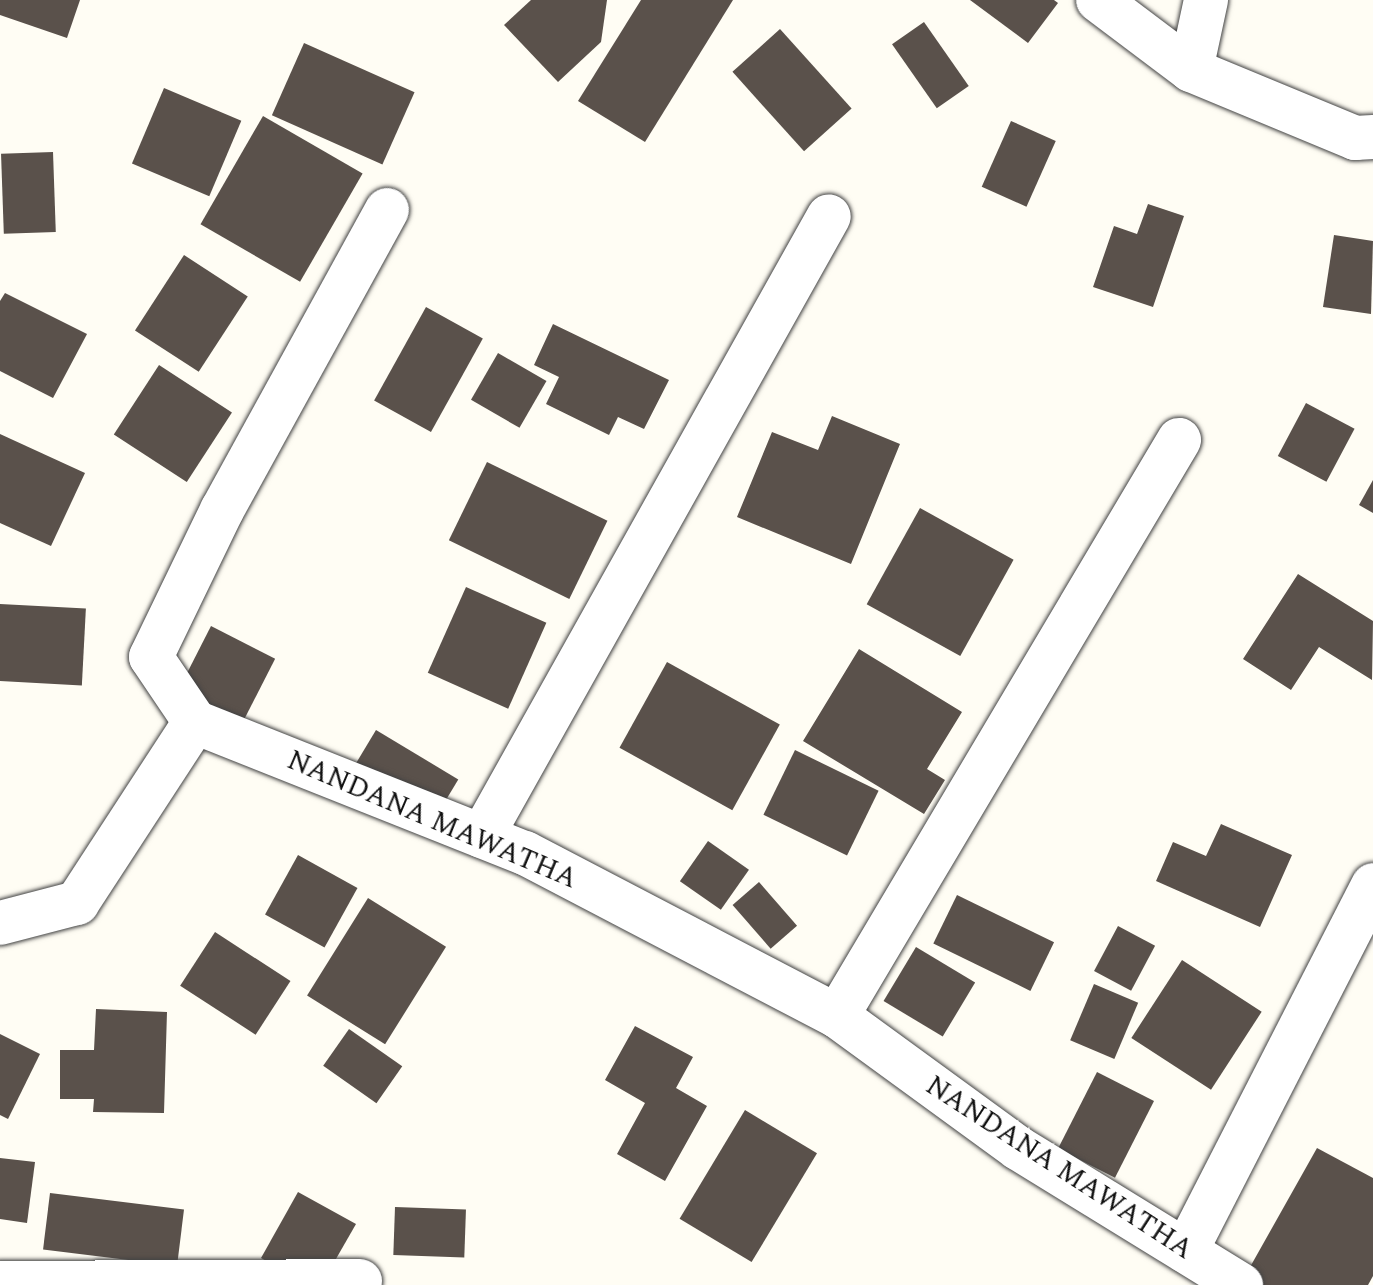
<!DOCTYPE html>
<style>
body{margin:0}
#map{position:relative;width:1373px;height:1285px;overflow:hidden;background:#fffdf4;font-family:Spectral,serif}
div>[style]{position:absolute}
[style*='--x']{left:calc(var(--x)*1px);top:calc(var(--y)*1px);width:calc(var(--w)*1px);rotate:calc(var(--a)*1deg)}
.building>*{inset:0;background:#5a514b;transform-origin:0 0}
.roads{filter:drop-shadow(0 0 2px #434343) drop-shadow(0 0 2px #434343)}
.minor>*{height:44px;margin:-22px;padding:0 22px;transform-origin:22px;border-radius:22px;background:#fff}
span{translate:-50% -50%;white-space:nowrap;text-align:center;line-height:1.15;-webkit-text-stroke:8px #fff;paint-order:stroke}
.street-label{font-size:28px;color:#101010}
</style>
<div id="map">
<div class="building">
<i style="clip-path:polygon(0 0,80px 0,67px 38px,0 15px)"></i>
<i style="clip-path:polygon(531px 0,607px 0,601px 42px,558px 82px,504px 25px)"></i>
<i style="clip-path:polygon(641px 0,733px 0,645px 142px,578px 101px)"></i>
<i style="clip-path:polygon(970px 0,1054px 0,1058px 3px,1028px 43px)"></i>
<i style="left:924px;top:22px;width:78px;height:39px;rotate:55deg"></i>
<i style="left:780px;top:29px;width:107px;height:64px;rotate:48deg"></i>
<i style="left:304px;top:43px;width:121px;height:79px;rotate:24deg"></i>
<i style="left:164px;top:88px;width:84px;height:82px;rotate:23deg"></i>
<i style="left:263px;top:116px;width:115px;height:125px;rotate:30deg"></i>
<i style="left:1011px;top:121px;width:49px;height:72px;rotate:24deg"></i>
<i style="left:53px;top:152px;width:80px;height:52px;rotate:88deg"></i>
<i style="clip-path:polygon(1148px 204px,1184px 216px,1153px 307px,1093px 287px,1114px 226px,1137px 234px)"></i>
<i style="clip-path:polygon(1334px 235px,1373px 241px,1371px 314px,1323px 307px)"></i>
<i style="left:184px;top:255px;width:76px;height:90px;rotate:33deg"></i>
<i style="clip-path:polygon(5px 293px,87px 334px,53px 398px,0 371px,0 301px)"></i>
<i style="left:426px;top:307px;width:65px;height:107px;rotate:29deg"></i>
<i style="clip-path:polygon(553px 324px,669px 380px,644px 429px,618px 417px,609px 435px,546px 404px,559px 377px,534px 365px)"></i>
<i style="left:498px;top:353px;width:56px;height:54px;rotate:30deg"></i>
<i style="left:159px;top:365px;width:87px;height:83px;rotate:33deg"></i>
<i style="left:1306px;top:403px;width:55px;height:60px;rotate:28deg"></i>
<i style="clip-path:polygon(832px 416px,900px 444px,851px 564px,737px 517px,772px 432px,818px 450px)"></i>
<i style="clip-path:polygon(0 434px,85px 473px,51px 546px,0 523px)"></i>
<i style="left:487px;top:462px;width:134px;height:87px;rotate:26deg"></i>
<i style="clip-path:polygon(1373px 480px,1373px 513px,1359px 505px)"></i>
<i style="left:920px;top:508px;width:107px;height:110px;rotate:29deg"></i>
<i style="clip-path:polygon(1298px 574px,1373px 621px,1372px 680px,1319px 647px,1291px 690px,1243px 659px)"></i>
<i style="left:466px;top:587px;width:88px;height:94px;rotate:24deg"></i>
<i style="left:0;top:604px;width:86px;height:77px;rotate:3deg"></i>
<i style="left:211px;top:626px;width:72px;height:74px;rotate:27deg"></i>
<i style="clip-path:polygon(859px 649px,962px 712px,927px 769px,945px 780px,924px 814px,803px 741px)"></i>
<i style="left:667px;top:662px;width:129px;height:98px;rotate:29deg"></i>
<i style="left:376px;top:730px;width:96px;height:62px;rotate:31deg"></i>
<i style="left:795px;top:750px;width:93px;height:72px;rotate:26deg"></i>
<i style="clip-path:polygon(1221px 824px,1292px 855px,1260px 927px,1156px 881px,1173px 842px,1206px 856px)"></i>
<i style="left:708px;top:841px;width:50px;height:49px;rotate:35deg"></i>
<i style="left:298px;top:855px;width:68px;height:68px;rotate:29deg"></i>
<i style="left:759px;top:882px;width:58px;height:35px;rotate:49deg"></i>
<i style="left:957px;top:895px;width:108px;height:54px;rotate:26deg"></i>
<i style="left:368px;top:898px;width:92px;height:115px;rotate:32deg"></i>
<i style="left:1118px;top:926px;width:42px;height:51px;rotate:28deg"></i>
<i style="left:215px;top:932px;width:90px;height:64px;rotate:33deg"></i>
<i style="left:916px;top:947px;width:69px;height:63px;rotate:31deg"></i>
<i style="left:1182px;top:960px;width:95px;height:93px;rotate:33deg"></i>
<i style="left:1094px;top:984px;width:48px;height:61px;rotate:23deg"></i>
<i style="clip-path:polygon(96px 1009px,167px 1012px,164px 1113px,93px 1112px,94px 1099px,60px 1099px,60px 1050px,94px 1050px)"></i>
<i style="clip-path:polygon(635px 1026px,693px 1057px,676px 1088px,707px 1106px,665px 1181px,617px 1154px,645px 1103px,605px 1080px)"></i>
<i style="left:349px;top:1029px;width:65px;height:45px;rotate:35deg"></i>
<i style="clip-path:polygon(0 1034px,40px 1054px,8px 1119px,0 1115px)"></i>
<i style="left:1097px;top:1072px;width:64px;height:86px;rotate:27deg"></i>
<i style="left:745px;top:1110px;width:84px;height:127px;rotate:31deg"></i>
<i style="clip-path:polygon(1317px 1148px,1373px 1178px,1373px 1276px,1368px 1285px,1262px 1285px,1245px 1276px)"></i>
<i style="clip-path:polygon(0 1158px,35px 1162px,27px 1223px,0 1219px)"></i>
<i style="clip-path:polygon(298px 1192px,356px 1224px,321px 1285px,309px 1285px,261px 1258px)"></i>
<i style="left:50px;top:1193px;width:135px;height:57px;rotate:7deg"></i>
<i style="left:395px;top:1207px;width:71px;height:48px;rotate:2deg"></i>
</div>
<div class="roads">
<div class="minor">
<i style="--x:1098;--y:0;--w:116;--a:37"></i>
<i style="--x:1191;--y:70;--w:178;--a:22.5"></i>
<i style="--x:1355;--y:138;--w:18;--a:-3"></i>
<i style="--x:1191;--y:70;--w:72;--a:-77.9"></i>
<i style="--x:387;--y:210;--w:342;--a:118.8"></i>
<i style="--x:222;--y:510;--w:163;--a:115.8"></i>
<i style="--x:151;--y:657;--w:78;--a:55.9"></i>
<i style="--x:195;--y:722;--w:355;--a:21.7"></i>
<i style="--x:525;--y:853;--w:352;--a:27.6"></i>
<i style="--x:837;--y:1016;--w:224;--a:36.1"></i>
<i style="--x:1018;--y:1148;--w:262;--a:31.6"></i>
<i style="--x:482;--y:836;--w:710;--a:-60.77"></i>
<i style="--x:0;--y:923;--w:80;--a:-14.6"></i>
<i style="--x:77;--y:903;--w:216;--a:-56.9"></i>
<i style="--x:837;--y:1016;--w:670;--a:-59.3"></i>
<i style="--x:1186;--y:1251;--w:411;--a:-62.9"></i>
<i style="--x:0;--y:1283;--w:360;--a:-0.3"></i>
</div>
</div>
<div class="street-label">
<span style="left:432px;top:820px;rotate:23deg">NANDANA MAWATHA</span>
<span style="left:1059px;top:1168px;rotate:33deg">NANDANA MAWATHA</span>
</div>
</div>
